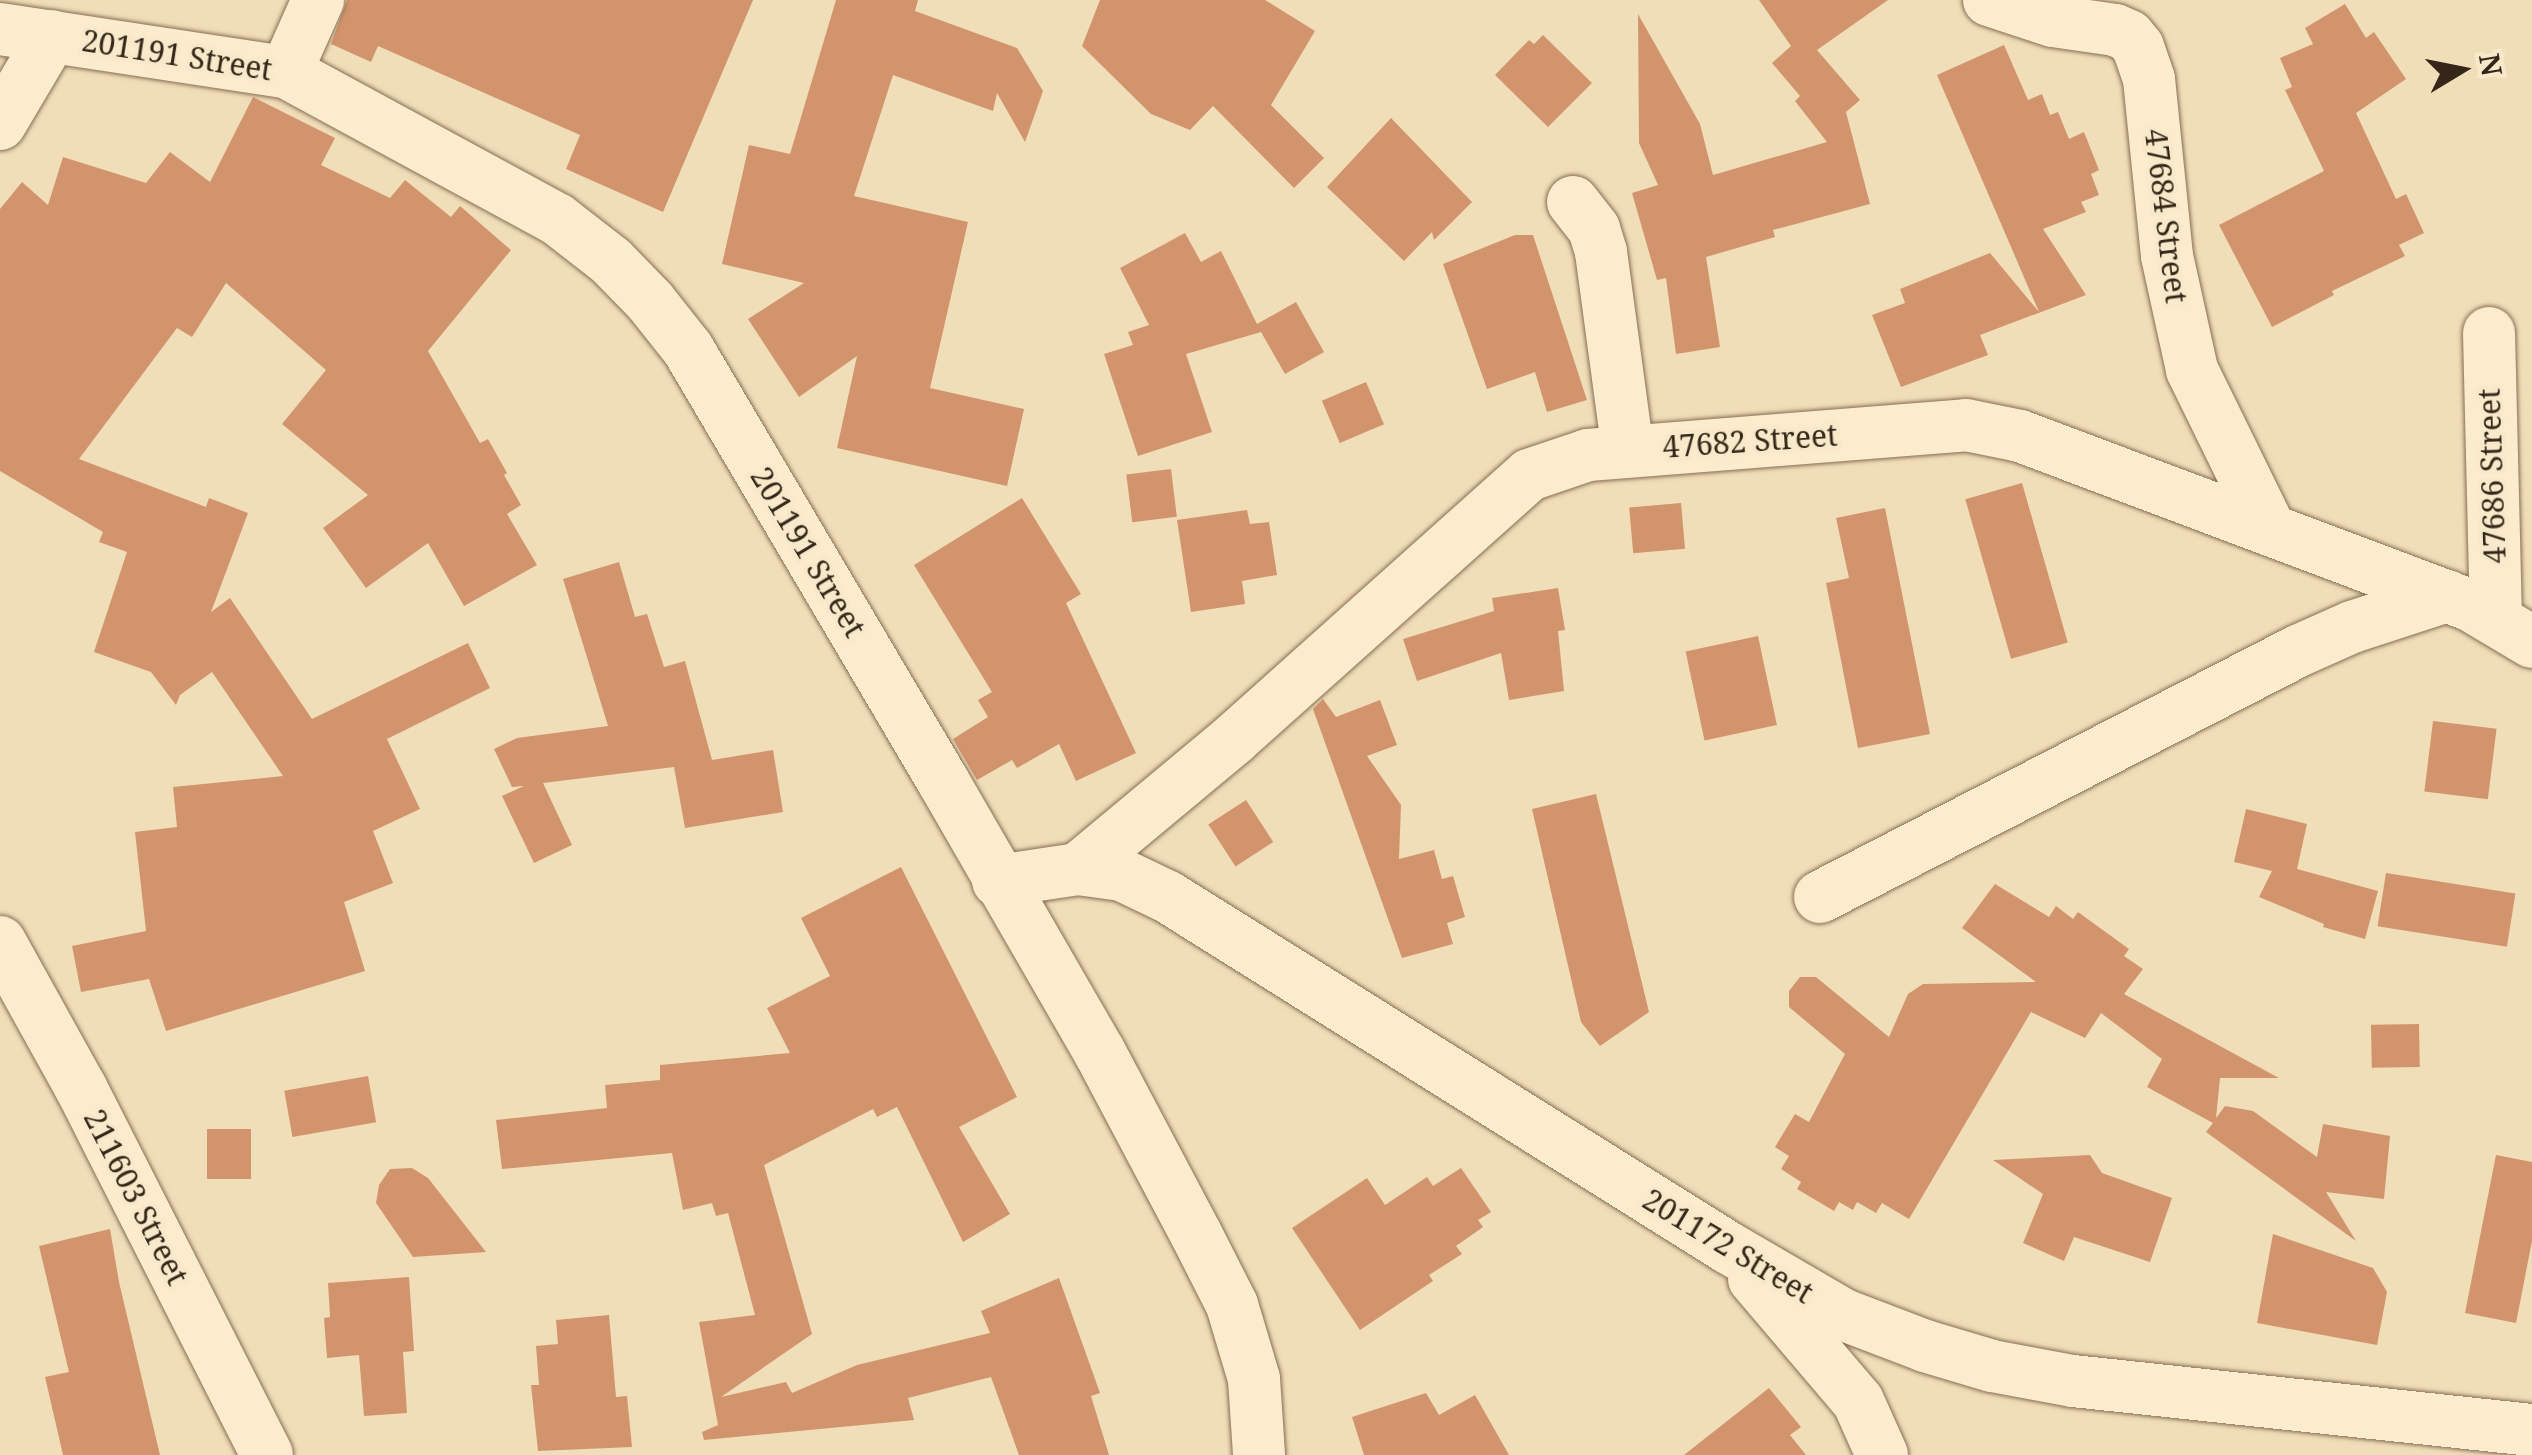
<!DOCTYPE html>
<style>
body{margin:0}
#map{position:relative;width:2532px;height:1455px;overflow:hidden;background:#f0deb9;font-family:"Noto Serif",serif}
div>[style]{position:absolute}
[style*='--x']{left:calc(var(--x)*1px);top:calc(var(--y)*1px);width:calc(var(--w)*1px);rotate:calc(var(--a)*1deg)}
.building>*{inset:0;background:#d2946c;transform-origin:0 0}
.roads{filter:drop-shadow(0 0 2px #886e53) drop-shadow(0 0 2px #886e53)}
.street>*{height:52px;margin:-26px;padding:0 26px;transform-origin:26px;border-radius:26px;background:#fbeccd}
span{translate:-50% -50%;white-space:nowrap;text-align:center;line-height:1.15;-webkit-text-stroke:8px #f7e9c9;paint-order:stroke}
.street-label{font-size:30px;color:#352619}
.north{position:absolute;left:2412px;top:20px;width:100px;height:100px;-webkit-text-stroke:8px #f7e9c9;paint-order:stroke;rotate:80deg;font-size:28px;font-weight:700;line-height:40px;text-align:center;color:#352619}
.north::after{content:'';display:block;margin:auto;width:35px;height:45px;background:#352619;clip-path:polygon(50% 0,100% 100%,50% 72%,0 100%)}
</style>
<div id="map">
<div class="building">
<i style="clip-path:polygon(347px 0,753px 0,663px 212px,566px 169px,580px 135px,378px 46px,371px 62px,331px 44px)"></i>
<i style="clip-path:polygon(836px 0,918px 0,915px 11px,1017px 48px,1043px 91px,1025px 142px,997px 93px,993px 111px,893px 75px,854px 196px,968px 222px,930px 388px,1024px 409px,1007px 486px,837px 448px,857px 356px,799px 397px,748px 319px,804px 283px,722px 264px,749px 145px,790px 154px)"></i>
<i style="clip-path:polygon(1100px 0,1265px 0,1315px 31px,1271px 105px,1324px 158px,1294px 188px,1213px 106px,1190px 130px,1151px 114px,1082px 46px)"></i>
<i style="clip-path:polygon(1759px 0,1888px 0,1817px 50px,1860px 100px,1846px 112px,1870px 204px,1773px 230px,1775px 237px,1706px 257px,1720px 347px,1676px 354px,1666px 278px,1657px 280px,1632px 193px,1658px 185px,1639px 143px,1638px 14px,1700px 124px,1713px 175px,1827px 142px,1795px 101px,1800px 96px,1772px 63px,1791px 46px)"></i>
<i style="clip-path:polygon(2345px 4px,2366px 38px,2374px 32px,2406px 79px,2356px 113px,2396px 199px,2406px 194px,2424px 233px,2399px 245px,2405px 256px,2332px 291px,2334px 295px,2272px 327px,2219px 225px,2324px 171px,2285px 90px,2292px 87px,2280px 58px,2313px 44px,2305px 28px)"></i>
<i style="clip-path:polygon(1543px 35px,1592px 83px,1548px 127px,1495px 75px,1529px 40px,1534px 44px)"></i>
<i style="clip-path:polygon(2004px 45px,2028px 100px,2042px 94px,2050px 115px,2058px 112px,2069px 139px,2084px 132px,2099px 170px,2091px 174px,2099px 195px,2081px 202px,2086px 212px,2043px 229px,2086px 295px,1980px 335px,1988px 355px,1901px 387px,1872px 315px,1905px 303px,1900px 289px,1990px 253px,2039px 312px,1937px 75px)"></i>
<i style="clip-path:polygon(253px 97px,335px 138px,321px 165px,390px 198px,405px 180px,451px 217px,460px 206px,511px 250px,428px 351px,480px 443px,488px 439px,507px 473px,504px 475px,521px 505px,507px 514px,537px 565px,464px 606px,428px 543px,366px 588px,323px 528px,368px 495px,282px 424px,326px 370px,226px 283px,192px 337px,177px 328px,79px 459px,206px 507px,209px 498px,248px 513px,211px 612px,230px 598px,312px 719px,468px 643px,490px 688px,387px 739px,420px 809px,373px 831px,393px 883px,344px 902px,365px 971px,166px 1031px,149px 979px,81px 992px,72px 946px,146px 931px,135px 832px,177px 827px,173px 787px,283px 776px,212px 672px,180px 695px,176px 705px,151px 672px,94px 652px,127px 552px,99px 542px,103px 532px,0 471px,0 209px,22px 182px,48px 205px,63px 157px,146px 183px,170px 152px,210px 182px)"></i>
<i style="clip-path:polygon(1391px 118px,1472px 202px,1434px 240px,1432px 232px,1404px 261px,1327px 187px)"></i>
<i style="clip-path:polygon(1185px 233px,1201px 262px,1221px 251px,1257px 324px,1296px 302px,1324px 352px,1285px 374px,1261px 332px,1186px 354px,1212px 432px,1138px 456px,1104px 354px,1133px 345px,1128px 332px,1149px 325px,1120px 268px)"></i>
<i style="clip-path:polygon(1515px 235px,1533px 235px,1587px 400px,1547px 412px,1535px 372px,1487px 389px,1443px 264px)"></i>
<i style="left:1366px;top:382px;width:46px;height:48px;rotate:67deg"></i>
<i style="left:1171px;top:469px;width:48px;height:45px;rotate:83deg"></i>
<i style="left:2022px;top:483px;width:166px;height:59px;rotate:74deg"></i>
<i style="clip-path:polygon(1022px 498px,1081px 594px,1066px 603px,1136px 753px,1076px 781px,1059px 744px,1017px 768px,1012px 760px,977px 780px,953px 739px,988px 717px,978px 700px,992px 692px,914px 565px)"></i>
<i style="left:1681px;top:503px;width:46px;height:52px;rotate:85deg"></i>
<i style="clip-path:polygon(1885px 508px,1930px 734px,1858px 748px,1826px 583px,1849px 578px,1836px 518px)"></i>
<i style="clip-path:polygon(1247px 510px,1250px 524px,1269px 522px,1277px 575px,1242px 581px,1245px 604px,1191px 612px,1177px 520px)"></i>
<i style="clip-path:polygon(619px 562px,635px 617px,647px 614px,664px 667px,685px 661px,712px 760px,773px 750px,783px 812px,685px 828px,674px 767px,543px 783px,572px 845px,534px 863px,502px 796px,524px 786px,512px 787px,494px 749px,517px 738px,608px 726px,563px 579px)"></i>
<i style="clip-path:polygon(1558px 588px,1565px 630px,1558px 631px,1564px 691px,1509px 700px,1501px 653px,1417px 681px,1403px 639px,1494px 611px,1492px 598px)"></i>
<i style="left:1758px;top:636px;width:91px;height:74px;rotate:78deg"></i>
<i style="clip-path:polygon(1323px 699px,1336px 717px,1380px 700px,1397px 745px,1367px 756px,1401px 805px,1399px 859px,1434px 850px,1442px 879px,1453px 876px,1465px 917px,1447px 923px,1453px 944px,1402px 958px,1313px 709px)"></i>
<i style="left:2433px;top:721px;width:64px;height:71px;rotate:7deg"></i>
<i style="clip-path:polygon(1596px 794px,1649px 1012px,1600px 1046px,1581px 1022px,1532px 809px)"></i>
<i style="left:1246px;top:800px;width:50px;height:45px;rotate:57deg"></i>
<i style="clip-path:polygon(2246px 809px,2307px 824px,2297px 869px,2378px 891px,2365px 939px,2323px 927px,2324px 924px,2259px 897px,2272px 871px,2234px 862px)"></i>
<i style="clip-path:polygon(901px 867px,1017px 1097px,959px 1127px,1010px 1214px,963px 1242px,897px 1107px,877px 1117px,873px 1109px,764px 1165px,812px 1334px,721px 1397px,786px 1382px,792px 1393px,857px 1365px,990px 1333px,981px 1311px,1059px 1278px,1100px 1393px,1091px 1396px,1109px 1455px,1019px 1455px,991px 1377px,908px 1398px,914px 1420px,704px 1440px,702px 1432px,718px 1425px,699px 1322px,755px 1315px,728px 1213px,716px 1216px,712px 1203px,683px 1210px,672px 1153px,502px 1169px,496px 1120px,607px 1108px,605px 1085px,660px 1080px,660px 1065px,790px 1053px,767px 1008px,830px 976px,801px 918px)"></i>
<i style="left:2386px;top:873px;width:131px;height:54px;rotate:9deg"></i>
<i style="clip-path:polygon(1995px 884px,2049px 917px,2056px 906px,2073px 919px,2078px 912px,2129px 949px,2124px 956px,2143px 969px,2124px 994px,2279px 1078px,2220px 1078px,2216px 1118px,2225px 1106px,2253px 1111px,2317px 1157px,2323px 1124px,2390px 1136px,2384px 1199px,2326px 1192px,2356px 1241px,2206px 1132px,2213px 1123px,2147px 1087px,2162px 1059px,2101px 1013px,2085px 1038px,2031px 1012px,1909px 1219px,1882px 1203px,1876px 1213px,1857px 1202px,1853px 1210px,1839px 1202px,1834px 1211px,1797px 1189px,1801px 1182px,1781px 1169px,1789px 1156px,1775px 1147px,1795px 1114px,1809px 1122px,1845px 1054px,1789px 1007px,1789px 991px,1800px 977px,1816px 977px,1889px 1037px,1908px 994px,1923px 984px,2036px 982px,1962px 928px)"></i>
<i style="left:2419px;top:1024px;width:43px;height:48px;rotate:89deg"></i>
<i style="left:368px;top:1076px;width:47px;height:85px;rotate:80deg"></i>
<i style="left:207px;top:1129px;width:44px;height:50px"></i>
<i style="clip-path:polygon(2090px 1155px,2102px 1173px,2172px 1198px,2150px 1262px,2074px 1237px,2064px 1261px,2023px 1243px,2043px 1194px,1993px 1160px)"></i>
<i style="clip-path:polygon(2496px 1155px,2532px 1162px,2532px 1241px,2516px 1323px,2465px 1313px)"></i>
<i style="clip-path:polygon(412px 1168px,428px 1178px,486px 1252px,413px 1257px,376px 1203px,379px 1185px,390px 1169px)"></i>
<i style="clip-path:polygon(1461px 1168px,1491px 1212px,1478px 1220px,1483px 1227px,1456px 1246px,1462px 1254px,1429px 1275px,1433px 1281px,1360px 1330px,1292px 1228px,1367px 1178px,1385px 1205px,1427px 1177px,1433px 1186px)"></i>
<i style="clip-path:polygon(110px 1229px,119px 1282px,160px 1455px,63px 1455px,45px 1377px,69px 1372px,39px 1246px)"></i>
<i style="clip-path:polygon(2273px 1234px,2373px 1268px,2387px 1292px,2377px 1345px,2257px 1323px)"></i>
<i style="clip-path:polygon(409px 1277px,414px 1351px,403px 1352px,407px 1413px,364px 1416px,359px 1355px,327px 1358px,324px 1318px,330px 1317px,328px 1283px)"></i>
<i style="clip-path:polygon(609px 1315px,616px 1397px,627px 1396px,632px 1447px,538px 1451px,531px 1385px,539px 1385px,536px 1346px,558px 1344px,556px 1320px)"></i>
<i style="clip-path:polygon(1769px 1388px,1801px 1427px,1790px 1435px,1806px 1455px,1684px 1455px)"></i>
<i style="clip-path:polygon(1426px 1393px,1439px 1415px,1475px 1395px,1509px 1455px,1364px 1455px,1352px 1417px)"></i>
</div>
<div class="roads">
<div class="street">
<i style="--x:1989;--y:0;--w:67;--a:18.2"></i>
<i style="--x:2053;--y:21;--w:63;--a:8.3"></i>
<i style="--x:2115;--y:30;--w:15;--a:23"></i>
<i style="--x:2129;--y:36;--w:14;--a:51"></i>
<i style="--x:2138;--y:47;--w:34;--a:71"></i>
<i style="--x:2149;--y:79;--w:178;--a:84.2"></i>
<i style="--x:2167;--y:256;--w:117;--a:77.6"></i>
<i style="--x:2192;--y:370;--w:175;--a:63.9"></i>
<i style="--x:0;--y:29;--w:289;--a:8.6"></i>
<i style="--x:286;--y:72;--w:308;--a:28.5"></i>
<i style="--x:557;--y:219;--w:68;--a:37.9"></i>
<i style="--x:611;--y:261;--w:56;--a:45.7"></i>
<i style="--x:650;--y:301;--w:61;--a:51.6"></i>
<i style="--x:688;--y:349;--w:502;--a:59.45"></i>
<i style="--x:943;--y:781;--w:312;--a:60"></i>
<i style="--x:1099;--y:1051;--w:207;--a:62.1"></i>
<i style="--x:1196;--y:1234;--w:80;--a:63.1"></i>
<i style="--x:1232;--y:1305;--w:77;--a:73.4"></i>
<i style="--x:1254;--y:1379;--w:76;--a:86.2"></i>
<i style="--x:286;--y:72;--w:79;--a:-66"></i>
<i style="--x:0;--y:124;--w:102;--a:-59.4"></i>
<i style="--x:1573;--y:202;--w:34;--a:52"></i>
<i style="--x:1594;--y:229;--w:24;--a:73"></i>
<i style="--x:1601;--y:252;--w:201;--a:82.3"></i>
<i style="--x:2489;--y:333;--w:286;--a:88.6"></i>
<i style="--x:1078;--y:869;--w:204;--a:-39.8"></i>
<i style="--x:1235;--y:738;--w:394;--a:-41.8"></i>
<i style="--x:1529;--y:475;--w:62;--a:-18.7"></i>
<i style="--x:1588;--y:455;--w:379;--a:-4.5"></i>
<i style="--x:1966;--y:425;--w:55;--a:11.5"></i>
<i style="--x:2020;--y:436;--w:481;--a:20.6"></i>
<i style="--x:2470;--y:605;--w:72;--a:30.8"></i>
<i style="--x:998;--y:881;--w:81;--a:-8.5"></i>
<i style="--x:1078;--y:869;--w:44;--a:7.8"></i>
<i style="--x:1122;--y:875;--w:51;--a:25.6"></i>
<i style="--x:1168;--y:897;--w:660;--a:32.05"></i>
<i style="--x:1727;--y:1247;--w:135;--a:30.2"></i>
<i style="--x:1844;--y:1315;--w:87;--a:20.9"></i>
<i style="--x:1925;--y:1346;--w:70;--a:16.6"></i>
<i style="--x:1992;--y:1366;--w:82;--a:10.5"></i>
<i style="--x:2073;--y:1381;--w:462;--a:6.1"></i>
<i style="--x:1820;--y:897;--w:538;--a:-27.23"></i>
<i style="--x:2298;--y:651;--w:59;--a:-24"></i>
<i style="--x:2352;--y:627;--w:100;--a:-18.1"></i>
<i style="--x:0;--y:942;--w:167;--a:61"></i>
<i style="--x:81;--y:1088;--w:411;--a:63.1"></i>
<i style="--x:1754;--y:1279;--w:160;--a:49.6"></i>
<i style="--x:1858;--y:1401;--w:59;--a:66"></i>
</div>
</div>
<div class="street-label">
<span style="left:177px;top:55px;rotate:9deg">201191 Street</span>
<span style="left:2166px;top:216px;rotate:83deg">47684 Street</span>
<span style="left:1750px;top:441px;rotate:-4deg">47682 Street</span>
<span style="left:2492px;top:476px;rotate:-92deg">47686 Street</span>
<span style="left:808px;top:552px;rotate:59deg">201191 Street</span>
<span style="left:136px;top:1197px;rotate:63deg">211603 Street</span>
<span style="left:1728px;top:1246px;rotate:31deg">201172 Street</span>
</div>
<div class="north">N</div>
</div>
